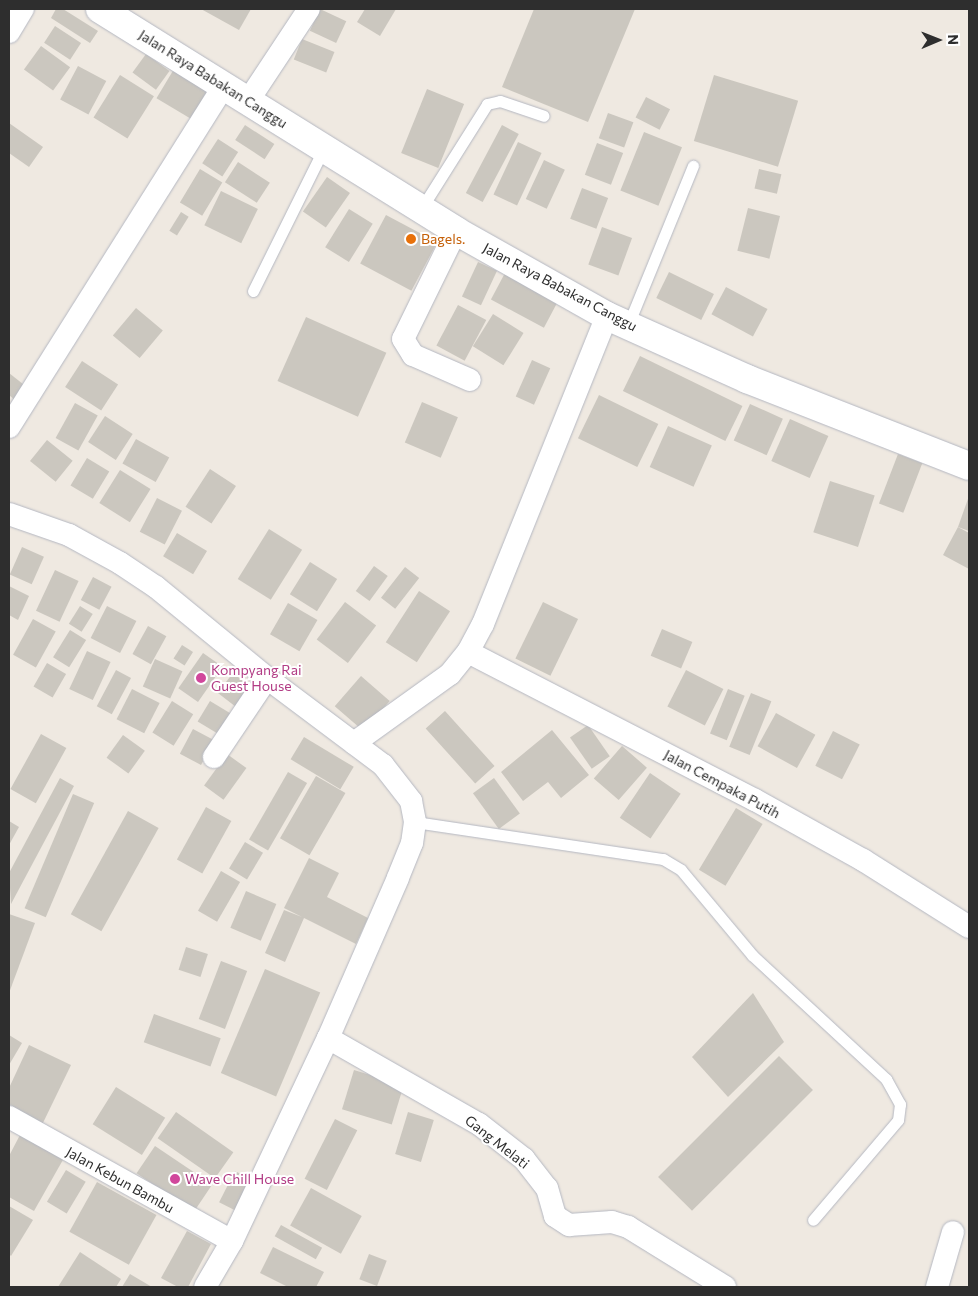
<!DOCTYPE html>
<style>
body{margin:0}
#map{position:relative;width:978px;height:1296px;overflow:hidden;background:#efe9e1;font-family:Commissioner,sans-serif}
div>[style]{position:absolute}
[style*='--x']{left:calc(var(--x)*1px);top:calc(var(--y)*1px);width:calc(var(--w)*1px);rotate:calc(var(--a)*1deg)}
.building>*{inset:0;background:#cbc7bf;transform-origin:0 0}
.roads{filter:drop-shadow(0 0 1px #b4b7c1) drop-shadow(0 0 1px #b4b7c1)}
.lane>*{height:11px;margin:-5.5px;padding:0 5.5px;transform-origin:5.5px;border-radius:5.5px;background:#fff}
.street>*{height:22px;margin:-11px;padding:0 11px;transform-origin:11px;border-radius:11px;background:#fff}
.secondary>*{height:28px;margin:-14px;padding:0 14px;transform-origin:14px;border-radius:14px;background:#fff}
.dots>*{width:14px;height:14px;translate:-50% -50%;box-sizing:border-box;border:2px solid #fff;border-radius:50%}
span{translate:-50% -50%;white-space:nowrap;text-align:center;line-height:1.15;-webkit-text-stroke:4px #fff;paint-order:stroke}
.street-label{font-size:14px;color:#2e2e2e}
.food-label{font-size:14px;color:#c56008}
.left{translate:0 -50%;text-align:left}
.hotel-label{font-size:14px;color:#b23c85}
.frame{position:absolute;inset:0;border:10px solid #2e2e2e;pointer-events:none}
.north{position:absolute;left:913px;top:15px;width:50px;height:50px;-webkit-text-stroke:4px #fff;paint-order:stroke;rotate:89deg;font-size:14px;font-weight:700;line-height:20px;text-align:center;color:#2e2e2e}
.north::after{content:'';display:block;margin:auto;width:18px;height:22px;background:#2e2e2e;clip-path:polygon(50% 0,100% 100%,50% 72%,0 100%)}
</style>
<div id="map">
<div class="building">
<i style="clip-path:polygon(56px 9px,63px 9px,98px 31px,90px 43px,51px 18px)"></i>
<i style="clip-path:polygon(201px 9px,251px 9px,239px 30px)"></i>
<i style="left:320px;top:9px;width:29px;height:24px;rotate:25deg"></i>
<i style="clip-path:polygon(365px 9px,396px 9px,380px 36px,357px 22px)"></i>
<i style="clip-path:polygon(534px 9px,635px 9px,588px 122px,502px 87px)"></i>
<i style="left:55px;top:26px;width:31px;height:20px;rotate:33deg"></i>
<i style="left:302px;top:39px;width:35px;height:22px;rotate:22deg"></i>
<i style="left:41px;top:46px;width:36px;height:29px;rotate:36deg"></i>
<i style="left:146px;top:54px;width:29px;height:23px;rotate:36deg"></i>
<i style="left:78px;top:66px;width:32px;height:38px;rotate:28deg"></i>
<i style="left:174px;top:69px;width:42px;height:34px;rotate:31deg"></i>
<i style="left:120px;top:75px;width:40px;height:50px;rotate:32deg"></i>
<i style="left:714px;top:75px;width:88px;height:69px;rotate:17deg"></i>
<i style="left:427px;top:89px;width:40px;height:69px;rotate:22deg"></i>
<i style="left:646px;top:97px;width:27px;height:23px;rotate:27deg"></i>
<i style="left:608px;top:113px;width:27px;height:27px;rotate:20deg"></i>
<i style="clip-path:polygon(9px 123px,43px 147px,29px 167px,9px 153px)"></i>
<i style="left:245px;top:125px;width:35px;height:18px;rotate:33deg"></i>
<i style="left:502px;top:125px;width:19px;height:77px;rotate:28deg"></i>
<i style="left:644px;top:132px;width:41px;height:63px;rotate:22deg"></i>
<i style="left:218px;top:139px;width:24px;height:29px;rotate:33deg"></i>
<i style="left:518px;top:142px;width:26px;height:58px;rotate:25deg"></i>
<i style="left:597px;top:143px;width:28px;height:34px;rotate:21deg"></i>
<i style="left:544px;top:160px;width:23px;height:43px;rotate:25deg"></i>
<i style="left:238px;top:162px;width:38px;height:24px;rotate:33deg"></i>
<i style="left:200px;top:169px;width:26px;height:39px;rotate:31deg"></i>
<i style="left:759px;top:169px;width:23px;height:20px;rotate:13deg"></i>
<i style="left:327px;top:177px;width:28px;height:42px;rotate:35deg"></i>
<i style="left:582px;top:188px;width:28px;height:33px;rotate:21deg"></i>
<i style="left:221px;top:191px;width:41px;height:38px;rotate:26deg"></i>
<i style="left:748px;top:208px;width:33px;height:44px;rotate:14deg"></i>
<i style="left:349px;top:209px;width:28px;height:45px;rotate:32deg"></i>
<i style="left:181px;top:212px;width:9px;height:22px;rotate:32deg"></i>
<i style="left:386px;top:215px;width:58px;height:55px;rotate:28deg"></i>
<i style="left:602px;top:227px;width:32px;height:40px;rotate:20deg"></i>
<i style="left:478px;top:262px;width:21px;height:38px;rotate:25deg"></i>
<i style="left:669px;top:272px;width:50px;height:29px;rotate:26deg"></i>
<i style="left:505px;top:273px;width:60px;height:30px;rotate:28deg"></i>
<i style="left:726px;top:287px;width:47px;height:31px;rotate:28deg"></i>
<i style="left:458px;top:305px;width:32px;height:46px;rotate:28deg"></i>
<i style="left:136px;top:308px;width:35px;height:36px;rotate:40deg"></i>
<i style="left:493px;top:314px;width:36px;height:38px;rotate:32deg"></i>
<i style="left:306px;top:317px;width:88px;height:70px;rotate:24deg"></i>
<i style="left:640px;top:356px;width:114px;height:39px;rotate:26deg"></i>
<i style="left:532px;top:360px;width:20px;height:40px;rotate:24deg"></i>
<i style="left:82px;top:361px;width:43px;height:31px;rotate:33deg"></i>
<i style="clip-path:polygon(9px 373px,28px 388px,17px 402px,9px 395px)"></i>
<i style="left:599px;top:395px;width:66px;height:48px;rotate:26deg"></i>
<i style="left:422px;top:402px;width:39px;height:44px;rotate:23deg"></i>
<i style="left:75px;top:403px;width:26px;height:40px;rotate:29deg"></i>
<i style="left:750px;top:404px;width:36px;height:40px;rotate:24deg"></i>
<i style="left:105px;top:416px;width:33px;height:31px;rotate:33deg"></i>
<i style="left:790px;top:419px;width:42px;height:46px;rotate:24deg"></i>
<i style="left:668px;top:426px;width:48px;height:45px;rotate:24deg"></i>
<i style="left:136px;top:439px;width:38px;height:28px;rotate:29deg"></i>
<i style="left:47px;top:440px;width:33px;height:27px;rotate:39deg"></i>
<i style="left:898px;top:454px;width:26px;height:53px;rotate:21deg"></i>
<i style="left:87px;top:458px;width:26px;height:32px;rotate:31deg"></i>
<i style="left:210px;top:469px;width:31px;height:45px;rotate:33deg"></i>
<i style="left:120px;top:470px;width:36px;height:39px;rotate:32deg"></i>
<i style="left:830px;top:481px;width:47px;height:54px;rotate:18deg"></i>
<i style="clip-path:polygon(969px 496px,969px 531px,958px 527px)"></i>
<i style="left:157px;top:498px;width:28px;height:38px;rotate:27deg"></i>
<i style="clip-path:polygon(958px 527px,969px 533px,969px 569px,943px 555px)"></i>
<i style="left:269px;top:529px;width:39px;height:59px;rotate:32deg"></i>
<i style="left:177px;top:533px;width:35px;height:27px;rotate:31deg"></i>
<i style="left:22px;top:547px;width:24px;height:30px;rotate:24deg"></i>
<i style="left:310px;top:562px;width:32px;height:38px;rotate:32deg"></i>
<i style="left:374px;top:566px;width:17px;height:31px;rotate:36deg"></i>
<i style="left:405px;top:567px;width:18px;height:39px;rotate:38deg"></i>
<i style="left:55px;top:570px;width:26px;height:45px;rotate:25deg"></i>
<i style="left:93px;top:577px;width:21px;height:26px;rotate:28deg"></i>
<i style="clip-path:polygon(9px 586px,29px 596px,18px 620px,9px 615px)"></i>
<i style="left:419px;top:591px;width:37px;height:61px;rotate:33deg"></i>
<i style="left:345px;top:602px;width:39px;height:47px;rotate:37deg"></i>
<i style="left:543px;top:602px;width:39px;height:63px;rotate:26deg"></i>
<i style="left:288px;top:603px;width:34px;height:36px;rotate:30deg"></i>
<i style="left:80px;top:606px;width:15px;height:21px;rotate:32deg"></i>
<i style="left:107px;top:606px;width:33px;height:36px;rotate:27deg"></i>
<i style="left:33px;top:619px;width:26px;height:41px;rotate:29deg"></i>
<i style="left:148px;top:626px;width:21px;height:32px;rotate:29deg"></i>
<i style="left:662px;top:629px;width:33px;height:29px;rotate:23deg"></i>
<i style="left:70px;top:630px;width:19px;height:32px;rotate:32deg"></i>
<i style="left:182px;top:645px;width:13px;height:16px;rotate:32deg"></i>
<i style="left:87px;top:651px;width:26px;height:42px;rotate:25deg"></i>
<i style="left:203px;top:653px;width:24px;height:43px;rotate:35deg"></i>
<i style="left:155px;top:659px;width:30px;height:30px;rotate:24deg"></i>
<i style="left:47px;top:663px;width:22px;height:27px;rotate:30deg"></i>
<i style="left:116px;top:670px;width:17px;height:41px;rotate:28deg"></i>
<i style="left:686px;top:670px;width:42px;height:41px;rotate:27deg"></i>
<i style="left:233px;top:673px;width:23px;height:25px;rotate:38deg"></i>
<i style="left:361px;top:676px;width:38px;height:40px;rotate:41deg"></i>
<i style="left:132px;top:689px;width:31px;height:34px;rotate:27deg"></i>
<i style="left:728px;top:689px;width:18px;height:48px;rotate:22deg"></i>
<i style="left:751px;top:693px;width:22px;height:58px;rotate:22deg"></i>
<i style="left:172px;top:701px;width:25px;height:37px;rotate:32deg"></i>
<i style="left:210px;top:701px;width:29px;height:24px;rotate:31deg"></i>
<i style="left:445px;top:711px;width:74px;height:26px;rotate:48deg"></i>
<i style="left:776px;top:713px;width:45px;height:38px;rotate:29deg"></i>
<i style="left:588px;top:725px;width:38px;height:22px;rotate:55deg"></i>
<i style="left:193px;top:729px;width:24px;height:28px;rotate:28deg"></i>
<i style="clip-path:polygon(552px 730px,589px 775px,561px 798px,548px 782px,523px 801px,501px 772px)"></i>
<i style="left:833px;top:731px;width:30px;height:39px;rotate:27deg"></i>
<i style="left:41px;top:734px;width:29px;height:63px;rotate:29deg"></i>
<i style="left:123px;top:735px;width:27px;height:28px;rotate:36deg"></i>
<i style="left:304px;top:737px;width:58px;height:26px;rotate:31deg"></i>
<i style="left:622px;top:746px;width:33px;height:43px;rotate:41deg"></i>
<i style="left:227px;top:754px;width:24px;height:39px;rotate:36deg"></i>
<i style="left:288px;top:772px;width:22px;height:78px;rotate:30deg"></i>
<i style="left:650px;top:773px;width:37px;height:54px;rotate:34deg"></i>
<i style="left:316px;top:776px;width:34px;height:72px;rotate:30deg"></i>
<i style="clip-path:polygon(60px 778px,74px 786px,11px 904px,9px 873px)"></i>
<i style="left:494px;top:778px;width:44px;height:26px;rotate:54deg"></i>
<i style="left:73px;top:794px;width:23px;height:124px;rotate:23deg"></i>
<i style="left:206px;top:807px;width:29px;height:60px;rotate:29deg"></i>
<i style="left:736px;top:808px;width:31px;height:72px;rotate:31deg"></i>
<i style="left:128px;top:811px;width:35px;height:118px;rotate:29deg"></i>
<i style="clip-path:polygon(9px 821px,19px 827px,9px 845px)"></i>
<i style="left:245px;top:842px;width:21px;height:31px;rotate:31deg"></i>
<i style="clip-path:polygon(309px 858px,339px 873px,327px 897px,368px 918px,356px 944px,304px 918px,285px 962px,265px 953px,284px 910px,302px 917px,284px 908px)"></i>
<i style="left:221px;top:871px;width:22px;height:46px;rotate:30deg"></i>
<i style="left:246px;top:891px;width:33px;height:40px;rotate:23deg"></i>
<i style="clip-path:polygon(9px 914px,35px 923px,9px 993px)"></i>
<i style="left:186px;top:947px;width:23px;height:24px;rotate:18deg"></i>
<i style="left:221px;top:961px;width:28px;height:62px;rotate:21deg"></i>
<i style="left:265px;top:969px;width:60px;height:113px;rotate:23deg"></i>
<i style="clip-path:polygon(753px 993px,784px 1042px,728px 1097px,692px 1057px)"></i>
<i style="left:154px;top:1014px;width:71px;height:30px;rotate:20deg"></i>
<i style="clip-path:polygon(9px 1035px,22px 1043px,9px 1065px)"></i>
<i style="clip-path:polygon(29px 1045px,71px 1065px,41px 1127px,9px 1111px,9px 1088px)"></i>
<i style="left:779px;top:1056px;width:48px;height:171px;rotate:45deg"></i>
<i style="left:354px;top:1070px;width:52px;height:41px;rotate:17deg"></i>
<i style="left:116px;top:1087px;width:58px;height:44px;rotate:32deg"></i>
<i style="left:176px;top:1112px;width:70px;height:32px;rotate:35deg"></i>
<i style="left:408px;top:1112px;width:27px;height:44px;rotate:17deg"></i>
<i style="left:335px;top:1119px;width:25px;height:67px;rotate:27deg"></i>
<i style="clip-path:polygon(21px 1133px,64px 1158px,34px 1211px,9px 1197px,9px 1156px)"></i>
<i style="left:155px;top:1146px;width:69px;height:33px;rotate:34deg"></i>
<i style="left:66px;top:1170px;width:23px;height:37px;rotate:31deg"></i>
<i style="left:235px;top:1171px;width:20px;height:35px;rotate:27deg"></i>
<i style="left:97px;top:1182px;width:68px;height:57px;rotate:29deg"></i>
<i style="left:311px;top:1188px;width:58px;height:43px;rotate:29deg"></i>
<i style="clip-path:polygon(9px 1206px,33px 1220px,11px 1256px,9px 1254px)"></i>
<i style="left:281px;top:1225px;width:47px;height:13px;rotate:29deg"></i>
<i style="clip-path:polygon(187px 1231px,211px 1244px,188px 1287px,178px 1287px,161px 1278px)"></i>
<i style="clip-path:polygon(273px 1247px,324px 1272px,316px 1287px,288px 1287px,260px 1273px)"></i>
<i style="clip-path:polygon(80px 1252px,121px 1279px,116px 1287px,58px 1287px)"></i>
<i style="left:369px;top:1254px;width:19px;height:27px;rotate:21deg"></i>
<i style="clip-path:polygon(130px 1274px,152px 1287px,122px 1287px)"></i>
</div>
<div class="roads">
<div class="lane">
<i style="--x:421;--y:209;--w:124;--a:-57.8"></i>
<i style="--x:487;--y:104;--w:13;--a:-13"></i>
<i style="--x:500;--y:101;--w:46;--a:18.8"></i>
<i style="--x:253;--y:291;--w:160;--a:-63.6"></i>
<i style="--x:628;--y:325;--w:172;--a:-67.8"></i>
<i style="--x:415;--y:822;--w:251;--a:8.5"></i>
<i style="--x:663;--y:859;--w:21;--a:31"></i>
<i style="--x:681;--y:870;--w:111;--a:50.1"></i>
<i style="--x:752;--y:955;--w:183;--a:42.8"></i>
<i style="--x:886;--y:1079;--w:29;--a:61"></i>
<i style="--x:900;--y:1104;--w:16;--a:97"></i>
<i style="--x:898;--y:1120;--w:131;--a:130.4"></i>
</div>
<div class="street">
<i style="--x:9;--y:32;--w:27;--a:-59"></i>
<i style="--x:248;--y:101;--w:110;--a:-56.5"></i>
<i style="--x:456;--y:231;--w:120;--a:116.1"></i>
<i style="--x:403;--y:339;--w:19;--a:58"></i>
<i style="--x:413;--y:355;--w:62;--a:23.7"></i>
<i style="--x:9;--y:427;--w:403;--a:-57.8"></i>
<i style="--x:9;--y:514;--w:64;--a:19.3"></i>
<i style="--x:69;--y:535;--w:58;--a:28.8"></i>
<i style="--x:120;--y:563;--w:43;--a:33.7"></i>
<i style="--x:156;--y:587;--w:144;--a:39.3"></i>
<i style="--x:267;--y:678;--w:145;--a:36.9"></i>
<i style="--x:383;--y:765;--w:46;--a:52.1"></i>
<i style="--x:411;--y:801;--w:21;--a:79"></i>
<i style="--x:415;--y:822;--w:21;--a:98"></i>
<i style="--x:412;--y:843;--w:38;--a:112"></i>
<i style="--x:398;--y:878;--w:175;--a:113.6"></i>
<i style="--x:328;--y:1038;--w:225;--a:115.3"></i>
<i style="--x:232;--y:1241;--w:53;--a:120.4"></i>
<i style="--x:468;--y:652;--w:323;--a:27.3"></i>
<i style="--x:755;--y:800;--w:124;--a:29.1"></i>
<i style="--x:863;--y:860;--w:125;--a:32.3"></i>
<i style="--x:354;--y:743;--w:118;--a:-35.7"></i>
<i style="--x:450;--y:674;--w:28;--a:-51"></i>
<i style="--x:468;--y:652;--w:32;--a:-62"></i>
<i style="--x:483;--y:624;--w:332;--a:-68.1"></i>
<i style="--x:214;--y:757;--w:95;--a:-56.1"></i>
<i style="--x:328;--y:1038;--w:174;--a:29.7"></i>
<i style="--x:479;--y:1124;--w:57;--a:37.9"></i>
<i style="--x:524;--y:1159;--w:37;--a:52"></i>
<i style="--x:547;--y:1188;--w:29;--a:74"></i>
<i style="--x:555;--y:1216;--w:17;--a:33"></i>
<i style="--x:569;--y:1225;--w:43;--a:-4"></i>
<i style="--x:612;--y:1222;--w:17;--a:17"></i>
<i style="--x:628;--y:1227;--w:114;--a:31.7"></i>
<i style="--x:9;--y:1117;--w:255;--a:29.1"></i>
<i style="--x:937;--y:1287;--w:57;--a:-73.8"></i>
</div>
<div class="secondary">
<i style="--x:100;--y:9;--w:420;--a:31.9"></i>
<i style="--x:456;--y:231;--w:173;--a:29.4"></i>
<i style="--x:607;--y:316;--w:154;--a:24.2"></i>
<i style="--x:747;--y:379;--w:238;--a:21.4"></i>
</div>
</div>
<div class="dots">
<i style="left:411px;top:239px;background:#e8710a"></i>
<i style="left:201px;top:678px;background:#d1479c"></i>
<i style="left:175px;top:1179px;background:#d1479c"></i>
</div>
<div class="street-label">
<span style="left:213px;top:79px;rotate:32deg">Jalan Raya Babakan Canggu</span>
<span style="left:560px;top:287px;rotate:28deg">Jalan Raya Babakan Canggu</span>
<span style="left:722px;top:784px;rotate:28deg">Jalan Cempaka Putih</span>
<span style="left:497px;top:1142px;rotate:38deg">Gang Melati</span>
<span style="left:120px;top:1180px;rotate:29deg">Jalan Kebun Bambu</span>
</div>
<div class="food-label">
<span class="left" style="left:421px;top:239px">Bagels.</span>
</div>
<div class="hotel-label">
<span class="left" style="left:211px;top:678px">Kompyang Rai<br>Guest House</span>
<span class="left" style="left:185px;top:1179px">Wave Chill House</span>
</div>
<div class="frame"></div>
<div class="north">N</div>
</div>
